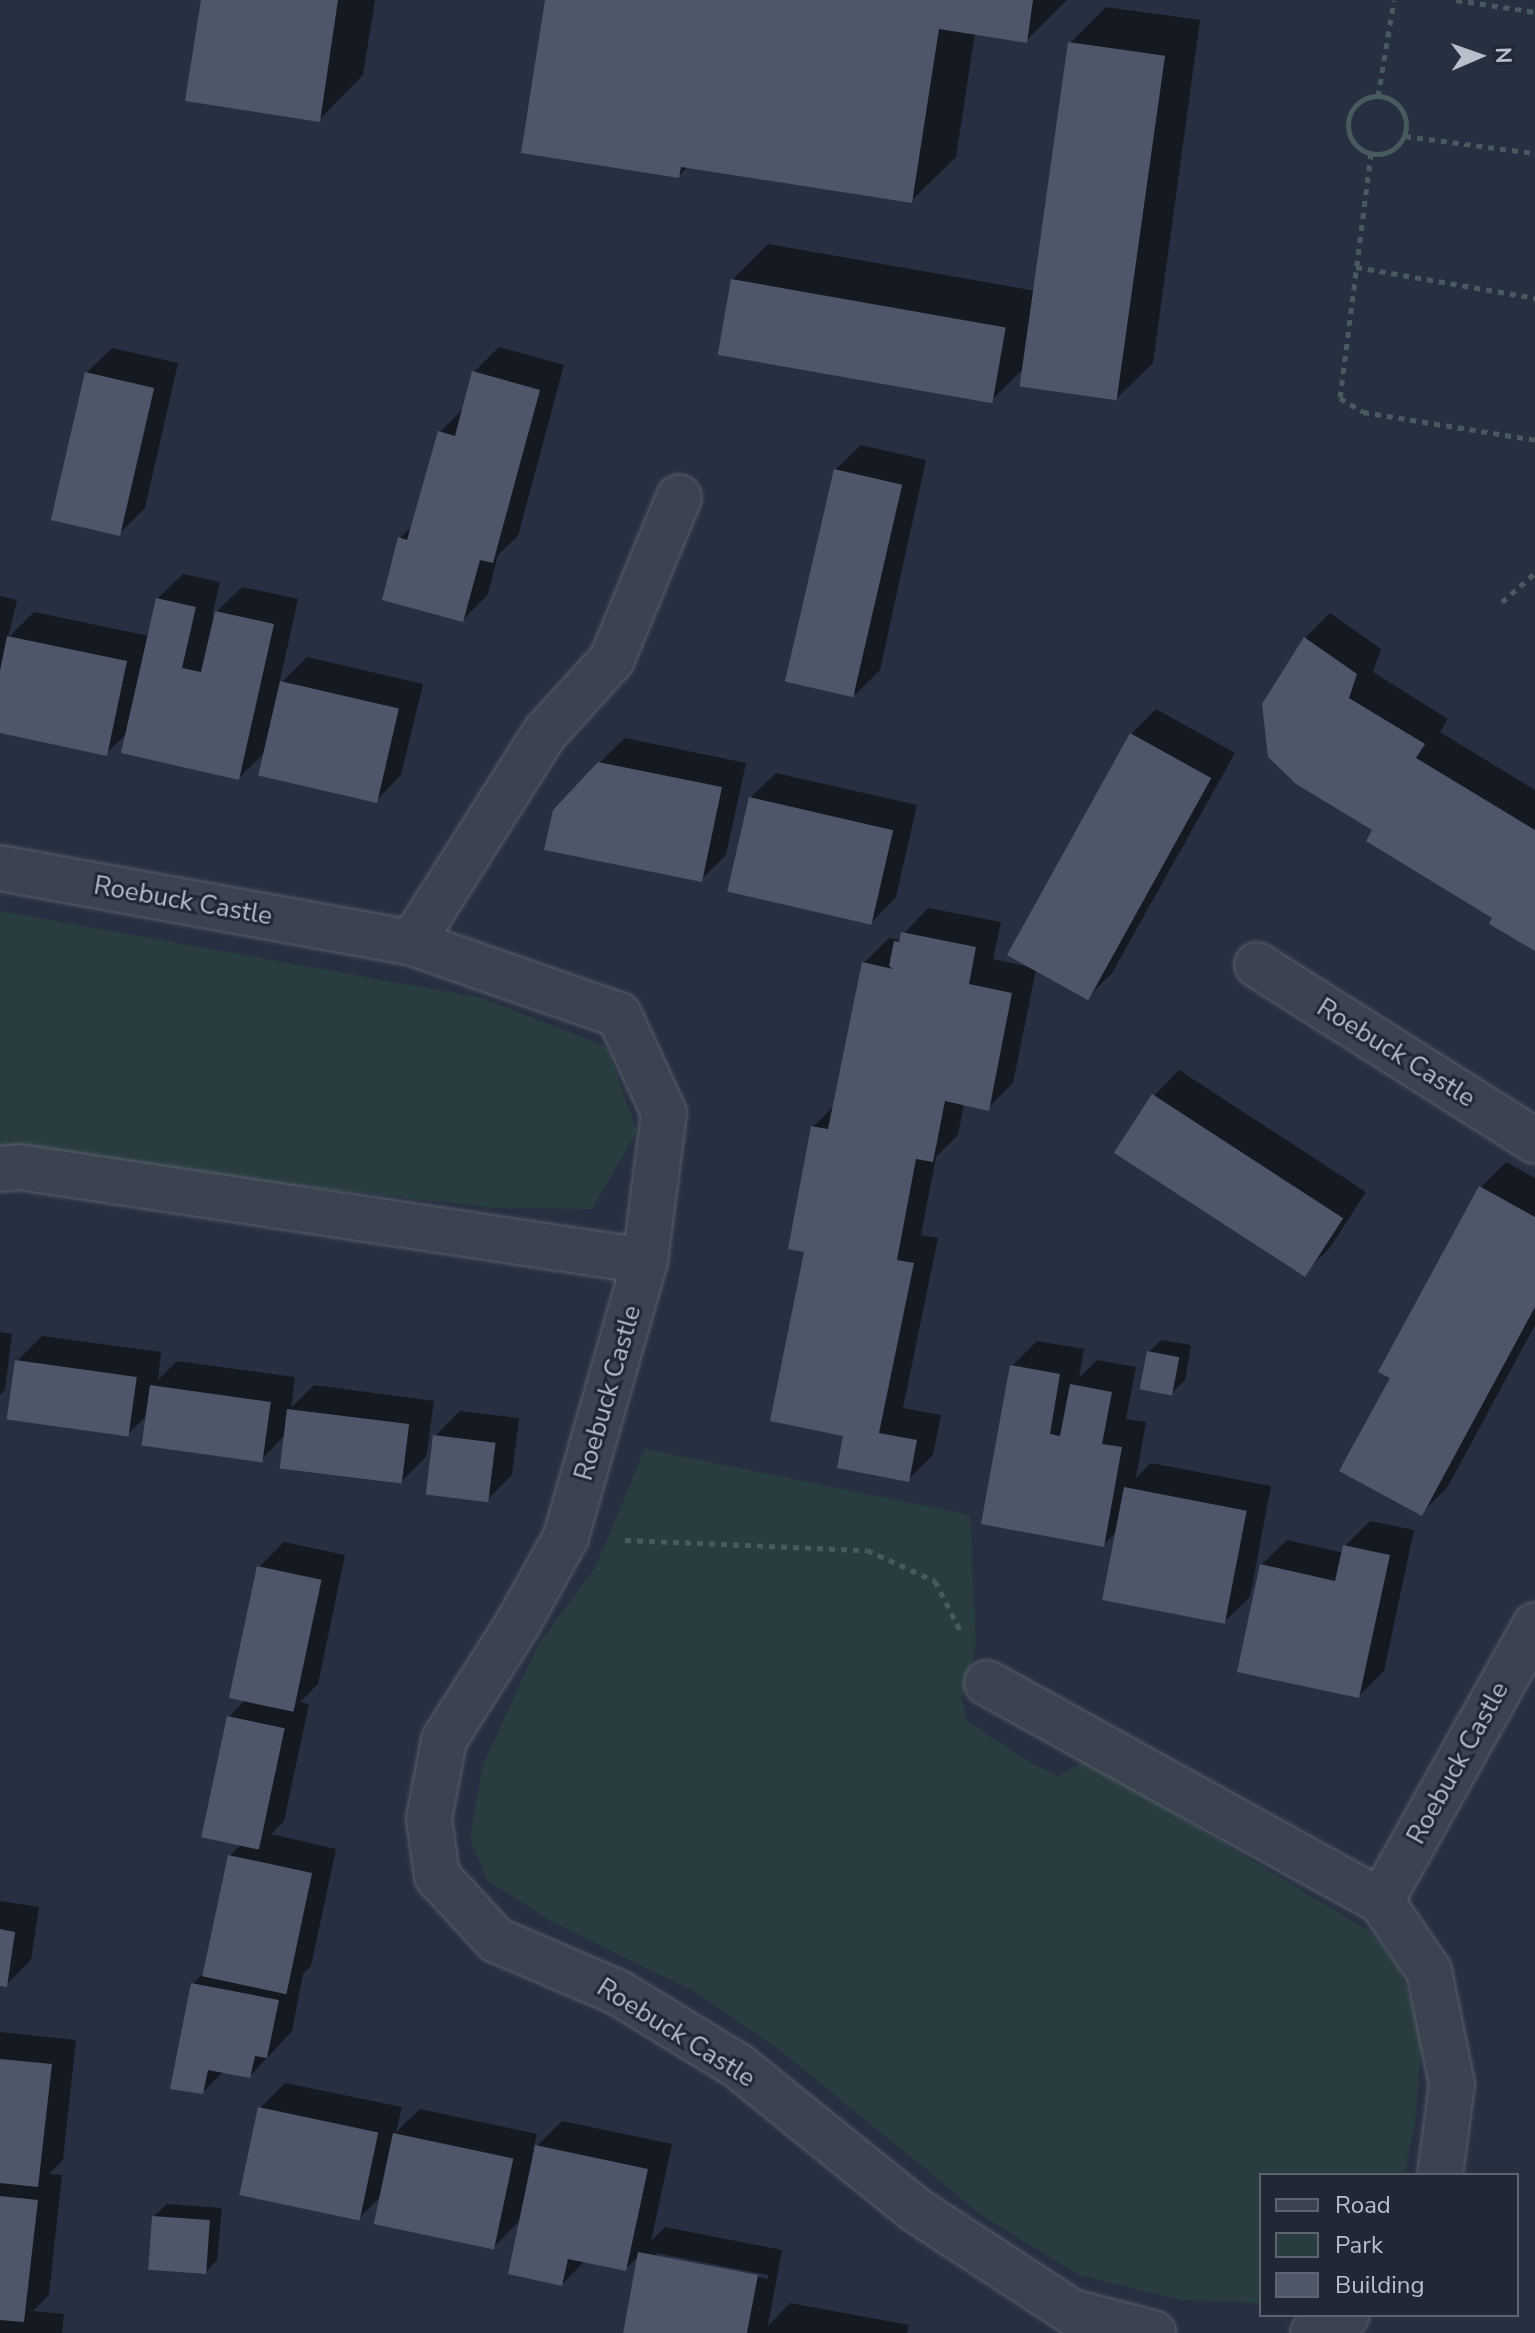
<!DOCTYPE html>
<style>
body{margin:0}
#map{position:relative;width:1535px;height:2333px;overflow:hidden;background:#273040;font-family:"Nunito Sans",sans-serif}
div>[style]{position:absolute}
[style*='--x']{left:calc(var(--x)*1px);top:calc(var(--y)*1px);width:calc(var(--w)*1px);rotate:calc(var(--a)*1deg)}
.green>*{inset:0;background:#293d41}
.shadow>*{inset:0;background:#0007}
.building>*{inset:0;background:#4d5769;transform-origin:0 0}
.path>*{height:5px;margin-top:-2.5px;transform-origin:0;background:repeating-linear-gradient(90deg,#475a5e 0 6px,transparent 0 12px)}
.path>.ring{margin:-2.5px;padding:0;box-sizing:content-box;background:none;border:5px solid #475a5e;border-radius:50%}
.roads{filter:drop-shadow(0 0 2px #59606d) drop-shadow(0 0 2px #59606d)}
.street>*{height:44px;margin:-22px;padding:0 22px;transform-origin:22px;border-radius:22px;background:#3b4250}
span{translate:-50% -50%;white-space:nowrap;text-align:center;line-height:1.15;-webkit-text-stroke:6px #202735;paint-order:stroke}
.street-label{font-size:26px;color:#b8beca}
.legend{position:absolute;left:1259px;top:2173px;width:260px;height:144px;box-sizing:border-box;background:#202735;border:2px solid #5d6371;margin:0;padding:10px 14px;list-style:none;font-size:24px;color:#b8beca}
.legend li{display:flex;align-items:center;gap:16px;height:40px}
.legend b{width:40px;border:2px solid #5d6371}
.north{position:absolute;left:1439px;top:16px;width:80px;height:80px;-webkit-text-stroke:6px #202735;paint-order:stroke;rotate:88deg;font-size:22px;font-weight:700;line-height:32px;text-align:center;color:#b8beca}
.north::after{content:'';display:block;margin:auto;width:28px;height:36px;background:#b8beca;clip-path:polygon(50% 0,100% 100%,50% 72%,0 100%)}
</style>
<div id="map">
<div class="green">
<i style="clip-path:polygon(0 911px,482px 998px,607px 1047px,637px 1131px,592px 1209px,496px 1208px,34px 1156px,0 1155px)"></i>
<i style="clip-path:polygon(645px 1449px,970px 1515px,976px 1645px,962px 1699px,967px 1721px,1032px 1764px,1058px 1776px,1086px 1760px,1372px 1933px,1400px 1970px,1422px 2034px,1415px 2123px,1404px 2175px,1261px 2175px,1261px 2303px,1181px 2300px,1079px 2275px,983px 2216px,781px 2051px,694px 1991px,549px 1920px,487px 1880px,470px 1838px,483px 1765px,539px 1643px,595px 1568px)"></i>
</div>
<div class="shadow">
<i style="clip-path:polygon(203px 0,375px 0,363px 75px,319px 120px)"></i>
<i style="clip-path:polygon(547px 0,1067px 0,1026px 41px,975px 33px,956px 157px,911px 201px,688px 166px,679px 176px)"></i>
<i style="clip-path:polygon(1106px 7px,1200px 20px,1153px 363px,1117px 398px,1026px 366px,992px 400px,732px 280px,768px 244px,1036px 291px,1070px 43px)"></i>
<i style="clip-path:polygon(499px 347px,564px 365px,518px 536px,498px 555px,488px 594px,463px 620px,400px 538px,413px 525px,440px 432px,465px 407px,474px 372px)"></i>
<i style="clip-path:polygon(112px 348px,178px 363px,145px 508px,120px 533px,86px 373px)"></i>
<i style="clip-path:polygon(861px 445px,926px 460px,880px 670px,855px 695px,835px 470px)"></i>
<i style="clip-path:polygon(183px 574px,220px 582px,212px 616px,242px 587px,298px 599px,279px 685px,307px 657px,423px 684px,401px 775px,376px 801px,266px 751px,239px 778px,128px 732px,106px 754px,0 731px,0 596px,17px 600px,8px 638px,34px 612px,149px 636px,157px 599px)"></i>
<i style="clip-path:polygon(1330px 613px,1381px 649px,1373px 672px,1448px 719px,1440px 732px,1535px 790px,1535px 950px,1375px 830px,1305px 638px)"></i>
<i style="clip-path:polygon(1156px 709px,1235px 753px,1112px 973px,1087px 998px,1036px 970px,1013px 1083px,988px 1108px,964px 1103px,958px 1135px,936px 1157px,921px 1235px,938px 1238px,903px 1408px,941px 1415px,933px 1455px,908px 1480px,845px 1435px,807px 1251px,813px 1127px,835px 1105px,864px 963px,889px 938px,898px 940px,928px 908px,1001px 922px,993px 959px,1029px 967px,1131px 734px)"></i>
<i style="clip-path:polygon(625px 738px,746px 763px,726px 855px,701px 880px,599px 763px)"></i>
<i style="clip-path:polygon(776px 773px,917px 805px,896px 897px,871px 923px,750px 798px)"></i>
<i style="clip-path:polygon(1179px 1070px,1366px 1192px,1329px 1249px,1303px 1274px,1154px 1096px)"></i>
<i style="clip-path:polygon(1506px 1162px,1535px 1178px,1535px 1325px,1447px 1488px,1421px 1513px,1393px 1377px,1481px 1187px)"></i>
<i style="clip-path:polygon(0 1332px,12px 1334px,5px 1390px,0 1395px)"></i>
<i style="clip-path:polygon(42px 1336px,161px 1352px,158px 1380px,177px 1361px,295px 1377px,291px 1408px,314px 1385px,434px 1401px,426px 1457px,401px 1482px,285px 1435px,263px 1458px,148px 1414px,129px 1433px,17px 1361px)"></i>
<i style="clip-path:polygon(1161px 1340px,1191px 1345px,1185px 1380px,1172px 1393px,1149px 1352px)"></i>
<i style="clip-path:polygon(1037px 1341px,1084px 1349px,1079px 1378px,1097px 1360px,1136px 1367px,1126px 1419px,1146px 1422px,1136px 1478px,1151px 1463px,1271px 1486px,1250px 1597px,1224px 1622px,1118px 1530px,1103px 1545px,1012px 1366px)"></i>
<i style="clip-path:polygon(460px 1411px,519px 1418px,512px 1475px,487px 1500px,435px 1436px)"></i>
<i style="clip-path:polygon(1370px 1521px,1414px 1530px,1384px 1671px,1359px 1696px,1261px 1565px,1287px 1540px,1344px 1553px,1345px 1546px)"></i>
<i style="clip-path:polygon(284px 1542px,345px 1555px,318px 1684px,300px 1702px,309px 1704px,284px 1821px,271px 1834px,336px 1849px,311px 1966px,303px 1974px,292px 2031px,250px 2076px,224px 2071px,203px 2092px,192px 1984px,206px 1971px,230px 1856px,243px 1843px,229px 1717px,246px 1699px,259px 1567px)"></i>
<i style="clip-path:polygon(0 1901px,39px 1907px,31px 1960px,6px 1985px,0 1984px)"></i>
<i style="clip-path:polygon(0 2032px,76px 2040px,63px 2160px,49px 2174px,62px 2175px,49px 2295px,33px 2311px,64px 2314px,62px 2333px,0 2333px)"></i>
<i style="clip-path:polygon(evenodd,285px 2083px,402px 2107px,396px 2132px,420px 2109px,537px 2134px,533px 2150px,562px 2121px,672px 2144px,651px 2241px,665px 2227px,782px 2250px,768px 2326px,790px 2303px,909px 2325px,907px 2333px,625px 2333px,639px 2256px,625px 2269px,585px 2261px,562px 2284px,521px 2219px,493px 2248px,381px 2196px,359px 2218px,260px 2108px,285px 2083px,656px 2253px,768px 2275px,768px 2279px,656px 2257px,656px 2253px)"></i>
<i style="clip-path:polygon(167px 2204px,222px 2208px,217px 2260px,205px 2273px,154px 2216px)"></i>
</div>
<div class="building">
<i style="clip-path:polygon(201px 0,338px 0,320px 122px,185px 101px)"></i>
<i style="clip-path:polygon(545px 0,1033px 0,1027px 43px,939px 29px,912px 203px,681px 167px,679px 178px,521px 153px)"></i>
<i style="left:1068px;top:42px;width:98px;height:348px;rotate:8deg"></i>
<i style="left:731px;top:279px;width:279px;height:77px;rotate:10deg"></i>
<i style="clip-path:polygon(472px 371px,540px 390px,493px 563px,480px 560px,463px 622px,382px 600px,398px 537px,407px 540px,438px 431px,455px 436px)"></i>
<i style="left:85px;top:372px;width:71px;height:152px;rotate:13deg"></i>
<i style="left:834px;top:469px;width:70px;height:218px;rotate:13deg"></i>
<i style="clip-path:polygon(156px 598px,196px 607px,182px 668px,201px 672px,215px 611px,274px 624px,239px 780px,121px 753px)"></i>
<i style="clip-path:polygon(7px 636px,127px 661px,107px 756px,0 733px,0 671px)"></i>
<i style="clip-path:polygon(1304px 637px,1357px 674px,1349px 698px,1425px 744px,1416px 758px,1535px 830px,1535px 951px,1489px 924px,1492px 918px,1366px 841px,1372px 830px,1296px 784px,1268px 757px,1262px 704px)"></i>
<i style="left:280px;top:681px;width:122px;height:97px;rotate:13deg"></i>
<i style="left:1130px;top:733px;width:93px;height:254px;rotate:29deg"></i>
<i style="clip-path:polygon(598px 762px,722px 787px,702px 882px,544px 850px,553px 810px)"></i>
<i style="left:749px;top:797px;width:148px;height:97px;rotate:13deg"></i>
<i style="clip-path:polygon(901px 932px,976px 947px,969px 984px,1012px 993px,989px 1111px,945px 1101px,933px 1162px,916px 1159px,897px 1260px,914px 1263px,879px 1433px,917px 1440px,909px 1482px,837px 1468px,843px 1436px,770px 1421px,804px 1252px,788px 1249px,811px 1126px,828px 1129px,862px 962px,893px 969px,889px 966px,894px 941px,899px 942px)"></i>
<i style="left:1152px;top:1094px;width:228px;height:70px;rotate:33deg"></i>
<i style="clip-path:polygon(1479px 1186px,1535px 1217px,1535px 1307px,1422px 1516px,1339px 1471px,1390px 1378px,1378px 1372px)"></i>
<i style="left:1147px;top:1351px;width:33px;height:39px;rotate:11deg"></i>
<i style="left:15px;top:1360px;width:123px;height:60px;rotate:8deg"></i>
<i style="clip-path:polygon(1010px 1365px,1060px 1374px,1050px 1434px,1060px 1436px,1070px 1384px,1112px 1392px,1102px 1444px,1122px 1447px,1104px 1547px,981px 1524px)"></i>
<i style="left:150px;top:1385px;width:122px;height:61px;rotate:8deg"></i>
<i style="left:287px;top:1409px;width:123px;height:60px;rotate:7deg"></i>
<i style="left:433px;top:1435px;width:63px;height:60px;rotate:7deg"></i>
<i style="left:1124px;top:1487px;width:125px;height:115px;rotate:11deg"></i>
<i style="clip-path:polygon(1343px 1545px,1390px 1555px,1359px 1698px,1237px 1672px,1260px 1564px,1335px 1581px)"></i>
<i style="left:257px;top:1566px;width:66px;height:135px;rotate:12deg"></i>
<i style="left:227px;top:1716px;width:59px;height:124px;rotate:12deg"></i>
<i style="left:228px;top:1855px;width:86px;height:124px;rotate:12deg"></i>
<i style="clip-path:polygon(0 1929px,15px 1932px,7px 1987px,0 1986px)"></i>
<i style="clip-path:polygon(191px 1983px,279px 2000px,267px 2058px,255px 2056px,250px 2078px,208px 2070px,203px 2094px,170px 2089px)"></i>
<i style="clip-path:polygon(0 2059px,52px 2064px,38px 2187px,0 2183px)"></i>
<i style="left:258px;top:2107px;width:123px;height:90px;rotate:12deg"></i>
<i style="left:393px;top:2133px;width:123px;height:93px;rotate:12deg"></i>
<i style="clip-path:polygon(535px 2145px,648px 2169px,626px 2271px,568px 2259px,562px 2286px,508px 2274px)"></i>
<i style="clip-path:polygon(0 2196px,38px 2200px,24px 2322px,0 2320px)"></i>
<i style="left:152px;top:2216px;width:58px;height:54px;rotate:4deg"></i>
<i style="clip-path:polygon(638px 2252px,758px 2275px,747px 2333px,623px 2333px)"></i>
</div>
<div class="path">
<i style="--x:1456;--y:0;--w:80;--a:8.6"></i>
<i style="--x:1378;--y:96;--w:97;--a:-80.5"></i>
<i class="ring" style="left:1348px;top:96px;width:53px;height:53px"></i>
<i style="--x:1405;--y:136;--w:131;--a:7.5"></i>
<i style="--x:1371;--y:153;--w:247;--a:97.2"></i>
<i style="--x:1340;--y:398;--w:27;--a:31"></i>
<i style="--x:1363;--y:412;--w:174;--a:9.2"></i>
<i style="--x:1356;--y:267;--w:182;--a:9.8"></i>
<i style="--x:1502;--y:602;--w:44;--a:-41.3"></i>
<i style="--x:625;--y:1540;--w:242;--a:2.4"></i>
<i style="--x:867;--y:1550;--w:75;--a:24.5"></i>
<i style="--x:935;--y:1581;--w:57;--a:63"></i>
</div>
<div class="roads">
<div class="street">
<i style="--x:0;--y:868;--w:419;--a:10.3"></i>
<i style="--x:412;--y:943;--w:219;--a:19.2"></i>
<i style="--x:619;--y:1015;--w:108;--a:65.3"></i>
<i style="--x:664;--y:1113;--w:149;--a:97.3"></i>
<i style="--x:412;--y:943;--w:249;--a:-57.7"></i>
<i style="--x:545;--y:733;--w:100;--a:-47.8"></i>
<i style="--x:612;--y:659;--w:175;--a:-67.5"></i>
<i style="--x:1257;--y:965;--w:329;--a:32.3"></i>
<i style="--x:0;--y:1169;--w:19;--a:-6"></i>
<i style="--x:19;--y:1167;--w:633;--a:8.54"></i>
<i style="--x:645;--y:1261;--w:287;--a:106"></i>
<i style="--x:566;--y:1537;--w:101;--a:119.1"></i>
<i style="--x:517;--y:1625;--w:136;--a:122.4"></i>
<i style="--x:444;--y:1740;--w:80;--a:100.8"></i>
<i style="--x:429;--y:1819;--w:58;--a:82"></i>
<i style="--x:437;--y:1876;--w:87;--a:47.3"></i>
<i style="--x:496;--y:1940;--w:132;--a:23.3"></i>
<i style="--x:617;--y:1992;--w:142;--a:31.4"></i>
<i style="--x:738;--y:2066;--w:229;--a:39"></i>
<i style="--x:916;--y:2210;--w:186;--a:33.2"></i>
<i style="--x:1072;--y:2312;--w:84;--a:14.5"></i>
<i style="--x:987;--y:1683;--w:450;--a:29"></i>
<i style="--x:1381;--y:1901;--w:85;--a:55.6"></i>
<i style="--x:1429;--y:1971;--w:115;--a:78.5"></i>
<i style="--x:1452;--y:2084;--w:92;--a:97.5"></i>
<i style="--x:1381;--y:1901;--w:316;--a:-60.8"></i>
<i style="--x:1313;--y:2333;--w:38;--a:-28"></i>
</div>
</div>
<div class="street-label">
<span style="left:183px;top:901px;rotate:10deg">Roebuck Castle</span>
<span style="left:1396px;top:1053px;rotate:32deg">Roebuck Castle</span>
<span style="left:608px;top:1393px;rotate:-74deg">Roebuck Castle</span>
<span style="left:1458px;top:1763px;rotate:-61deg">Roebuck Castle</span>
<span style="left:676px;top:2033px;rotate:32deg">Roebuck Castle</span>
</div>
<ul class="legend">
<li><b style="height:10px;background:#3b4250"></b>Road</li>
<li><b style="height:22px;background:#293d41"></b>Park</li>
<li><b style="height:22px;background:#4d5769"></b>Building</li>
</ul>
<div class="north">N</div>
</div>
